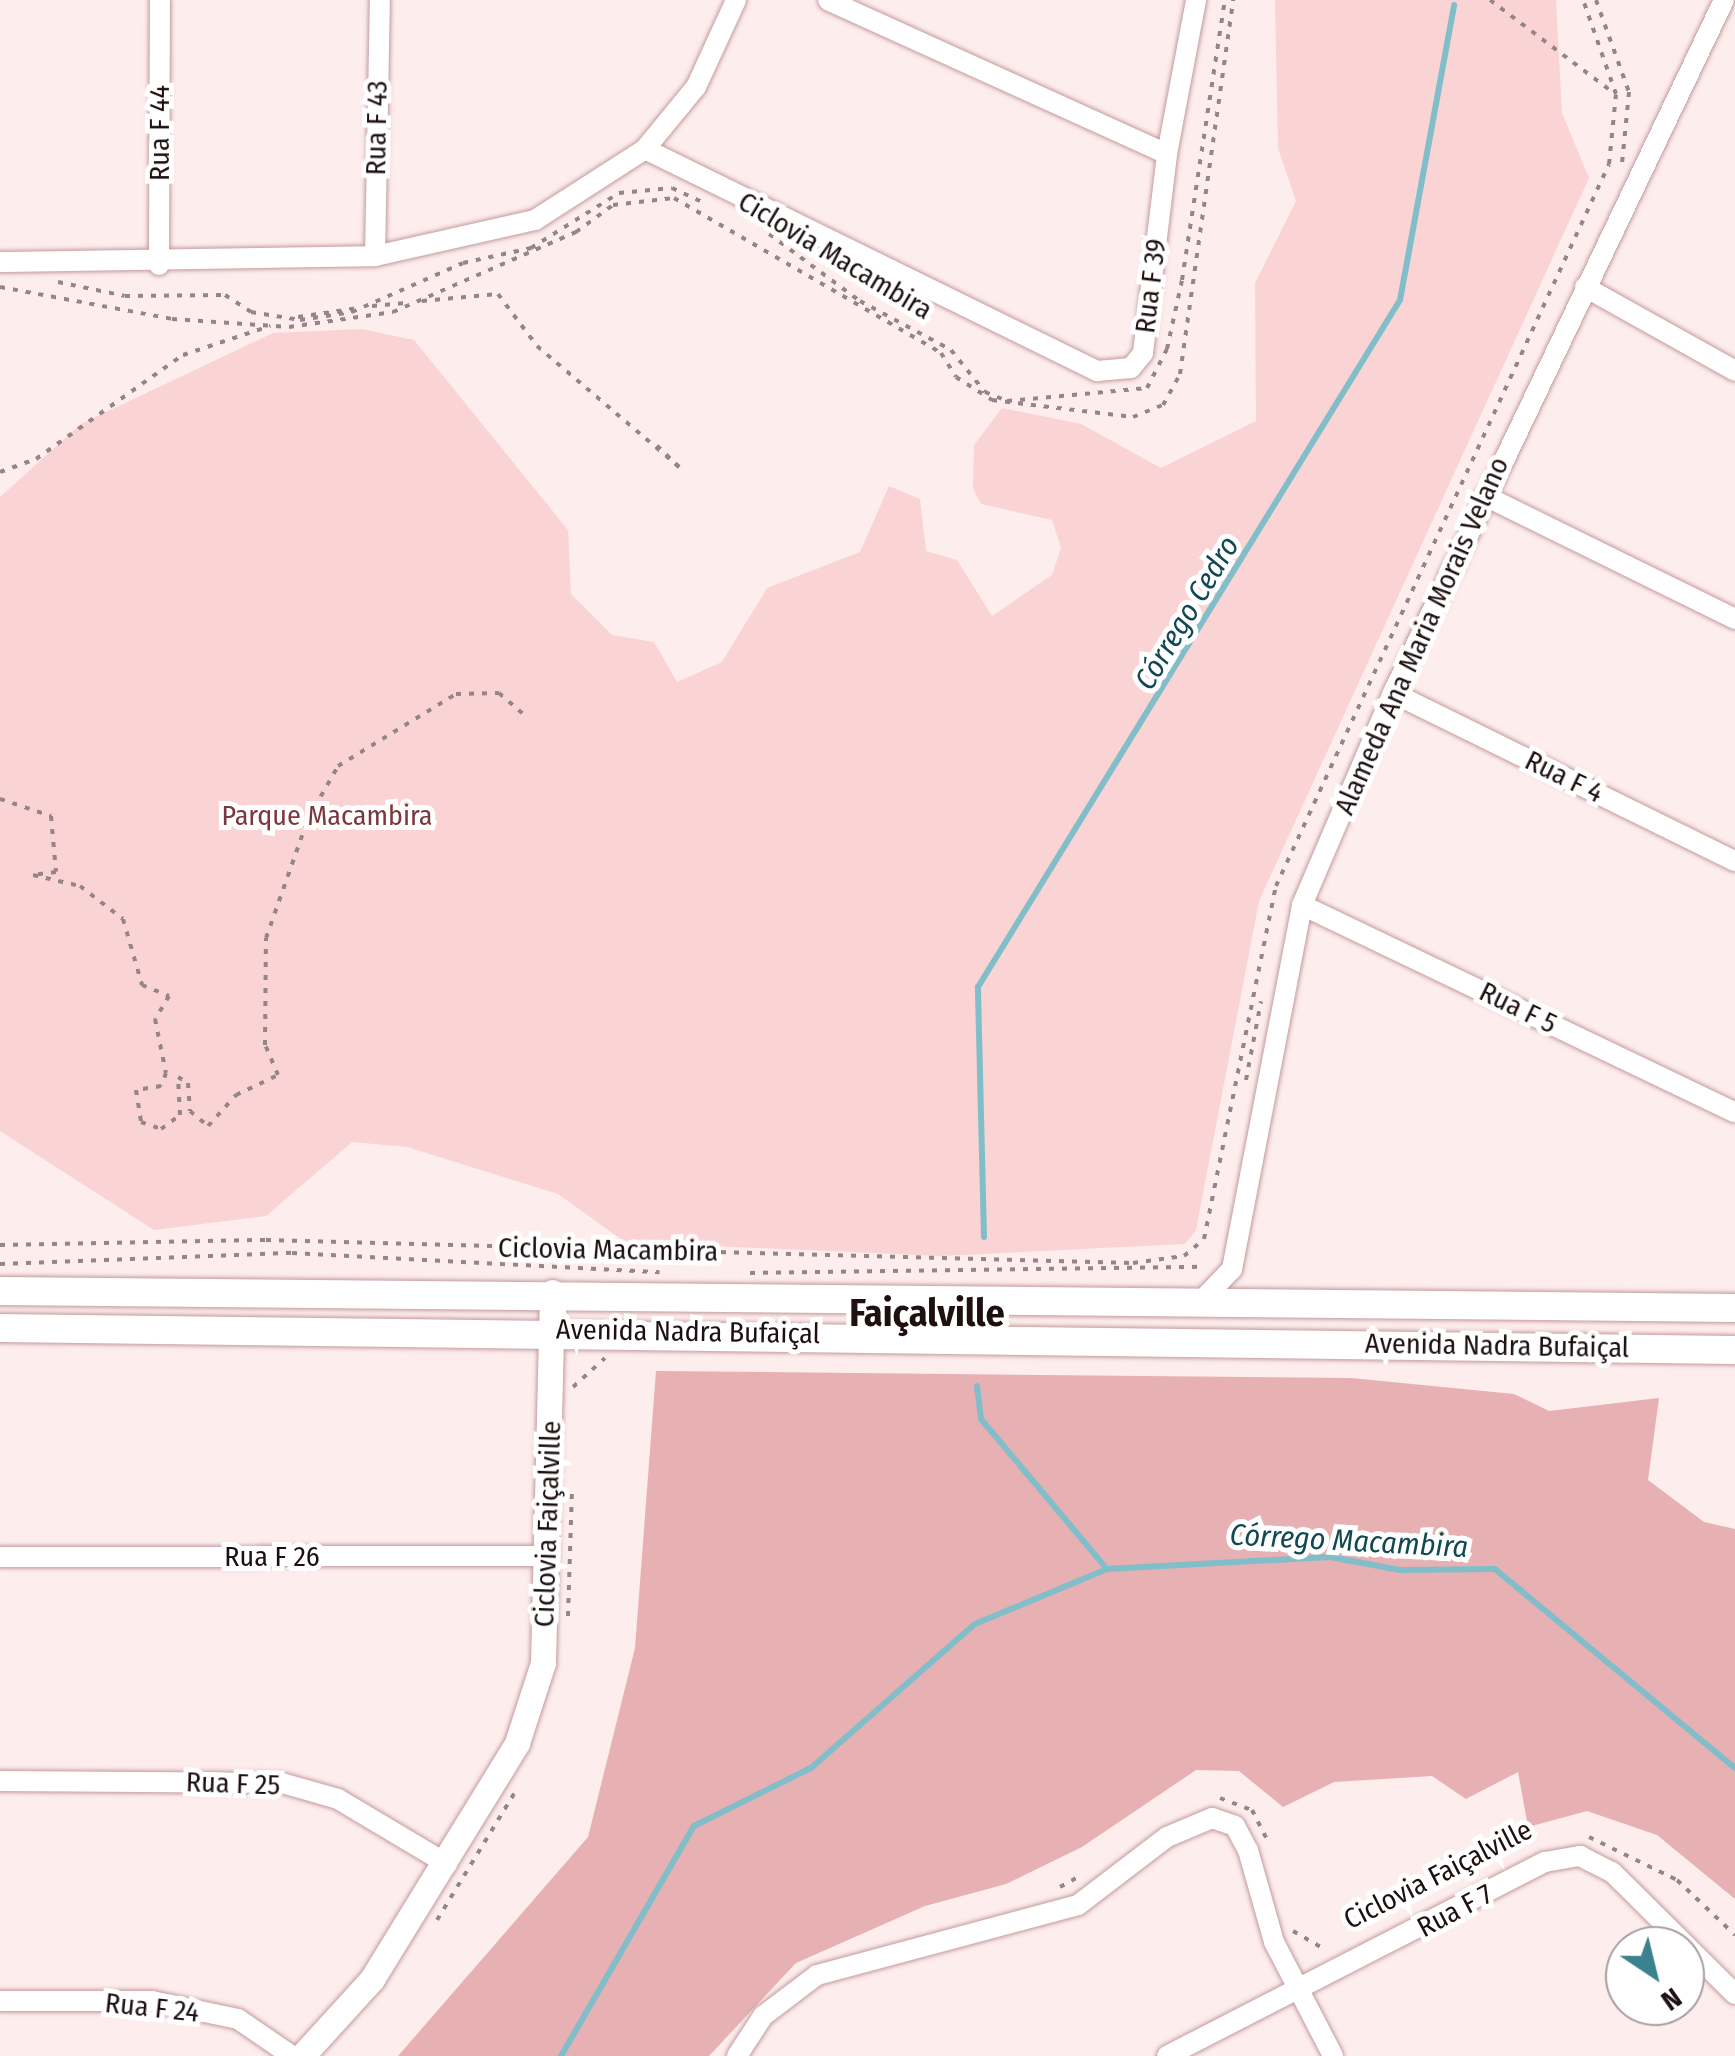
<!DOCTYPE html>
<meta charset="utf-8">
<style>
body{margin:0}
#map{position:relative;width:1735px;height:2056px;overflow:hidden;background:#feeded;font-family:"Fira Sans Condensed",sans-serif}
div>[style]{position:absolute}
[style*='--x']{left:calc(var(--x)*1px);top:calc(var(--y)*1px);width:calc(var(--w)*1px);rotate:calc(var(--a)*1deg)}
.green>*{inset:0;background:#fad3d4}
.forest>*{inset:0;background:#e7b0b2}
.stream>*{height:6px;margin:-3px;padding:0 3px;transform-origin:3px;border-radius:3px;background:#81bec9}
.path>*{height:4px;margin-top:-2px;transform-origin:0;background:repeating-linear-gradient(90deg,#958586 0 5px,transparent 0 13px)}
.roads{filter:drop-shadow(0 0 2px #c39b9c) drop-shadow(0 0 2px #c39b9c)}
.minor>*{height:20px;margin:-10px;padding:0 10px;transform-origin:10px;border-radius:10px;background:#fff}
.tertiary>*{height:25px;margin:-12.5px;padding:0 12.5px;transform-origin:12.5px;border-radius:12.5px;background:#fff}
.secondary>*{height:28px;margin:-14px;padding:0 14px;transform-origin:14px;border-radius:14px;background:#fff}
span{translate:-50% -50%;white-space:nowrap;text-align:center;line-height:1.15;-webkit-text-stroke:10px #fff;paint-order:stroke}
.street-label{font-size:28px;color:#1e1011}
.park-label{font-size:28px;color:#7b373d}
.water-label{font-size:30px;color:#114851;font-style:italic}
.district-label{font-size:38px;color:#1e1011;font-weight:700}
.north{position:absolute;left:1605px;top:1926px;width:100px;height:100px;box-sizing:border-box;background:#fff;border:2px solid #a59fa0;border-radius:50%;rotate:145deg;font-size:28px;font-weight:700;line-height:40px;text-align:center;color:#1e1011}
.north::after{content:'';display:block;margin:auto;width:35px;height:45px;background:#3c828e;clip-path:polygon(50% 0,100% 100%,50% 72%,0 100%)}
</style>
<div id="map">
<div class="green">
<i style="clip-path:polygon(1275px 0,1556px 0,1562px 113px,1589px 178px,1259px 901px,1196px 1230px,1185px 1244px,941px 1256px,625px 1242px,558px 1194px,407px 1147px,352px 1142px,266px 1216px,154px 1230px,0 1131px,0 497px,81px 424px,273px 333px,362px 329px,414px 340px,568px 530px,571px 594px,612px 635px,654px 642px,677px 682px,722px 662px,767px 588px,860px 552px,889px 486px,920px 499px,926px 551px,957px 560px,992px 616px,1052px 575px,1061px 548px,1052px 520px,981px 504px,973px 488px,974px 445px,1002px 408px,1081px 424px,1161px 468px,1256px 421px,1255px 283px,1296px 201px,1278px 148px)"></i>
</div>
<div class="forest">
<i style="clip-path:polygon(656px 1371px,1351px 1378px,1514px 1394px,1549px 1411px,1659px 1398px,1648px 1480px,1704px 1522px,1735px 1529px,1735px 1899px,1657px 1835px,1587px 1811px,1528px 1827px,1518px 1772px,1466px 1799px,1432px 1776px,1334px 1782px,1283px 1807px,1239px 1771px,1196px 1770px,1082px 1847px,1006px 1884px,925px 1906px,796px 1963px,709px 2056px,398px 2056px,588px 1837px,635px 1648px)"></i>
</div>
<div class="stream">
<i style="--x:984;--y:1237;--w:250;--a:-91.4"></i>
<i style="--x:978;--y:987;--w:806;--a:-58.44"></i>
<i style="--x:1400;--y:300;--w:300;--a:-79.6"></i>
<i style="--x:977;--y:1386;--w:33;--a:83"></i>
<i style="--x:981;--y:1419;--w:196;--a:50"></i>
<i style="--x:561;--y:2056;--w:266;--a:-60"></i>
<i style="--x:694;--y:1826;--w:131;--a:-26.4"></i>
<i style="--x:811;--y:1768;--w:218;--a:-41.3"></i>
<i style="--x:975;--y:1624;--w:143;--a:-22.6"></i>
<i style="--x:1107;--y:1569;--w:223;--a:-3.1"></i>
<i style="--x:1330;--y:1557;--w:71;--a:10.5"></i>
<i style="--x:1400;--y:1570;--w:95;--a:-0.6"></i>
<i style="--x:1495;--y:1569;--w:312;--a:39.7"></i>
</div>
<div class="path">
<i style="--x:1490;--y:0;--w:155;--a:36.9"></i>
<i style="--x:1596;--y:0;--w:98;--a:70.3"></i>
<i style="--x:1629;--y:92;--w:71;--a:95.6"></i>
<i style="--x:769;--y:234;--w:113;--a:36.4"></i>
<i style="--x:860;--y:301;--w:103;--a:28.3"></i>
<i style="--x:951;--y:350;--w:54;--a:51"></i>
<i style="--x:985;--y:392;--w:24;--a:22"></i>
<i style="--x:1007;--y:401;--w:141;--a:-5.3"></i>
<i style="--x:1147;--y:388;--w:44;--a:-62.9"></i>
<i style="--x:1167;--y:349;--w:71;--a:-77.7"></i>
<i style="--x:1182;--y:280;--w:283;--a:-81.3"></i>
<i style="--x:58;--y:282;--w:68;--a:11.8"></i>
<i style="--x:125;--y:296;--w:100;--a:-0.6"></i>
<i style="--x:225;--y:295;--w:31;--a:33"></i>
<i style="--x:251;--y:312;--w:50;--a:9.3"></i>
<i style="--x:300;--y:320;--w:53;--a:-8.7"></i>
<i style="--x:352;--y:312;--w:121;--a:-23.8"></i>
<i style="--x:463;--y:263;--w:70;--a:-12.4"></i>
<i style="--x:531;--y:248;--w:104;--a:-32"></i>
<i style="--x:619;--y:193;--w:53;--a:-5.4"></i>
<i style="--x:672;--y:188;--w:38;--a:25"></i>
<i style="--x:0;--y:287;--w:175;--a:10.5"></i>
<i style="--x:172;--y:319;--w:117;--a:3.9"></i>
<i style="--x:289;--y:327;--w:105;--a:-8.2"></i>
<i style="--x:393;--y:312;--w:200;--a:-23.6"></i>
<i style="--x:576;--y:232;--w:46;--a:-36.1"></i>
<i style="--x:613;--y:205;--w:61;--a:-6.5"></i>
<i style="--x:674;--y:198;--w:309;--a:30.1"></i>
<i style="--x:941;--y:353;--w:28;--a:58"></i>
<i style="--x:956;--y:377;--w:43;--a:32.6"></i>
<i style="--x:992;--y:400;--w:142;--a:6.9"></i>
<i style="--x:1133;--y:417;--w:32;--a:-22"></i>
<i style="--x:1163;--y:405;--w:35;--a:-61"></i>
<i style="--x:1180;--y:374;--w:378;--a:-81.9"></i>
<i style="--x:422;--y:301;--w:76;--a:-5.3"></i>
<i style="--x:498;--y:294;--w:65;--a:53.1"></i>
<i style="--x:537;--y:346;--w:187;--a:40.4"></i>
<i style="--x:679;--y:467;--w:36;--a:-136"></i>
<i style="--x:372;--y:306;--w:36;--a:-5"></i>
<i style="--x:298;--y:317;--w:61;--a:-8.5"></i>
<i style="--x:0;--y:472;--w:38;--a:-20"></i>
<i style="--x:36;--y:459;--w:180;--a:-35.3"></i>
<i style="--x:183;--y:355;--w:92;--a:-18.4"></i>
<i style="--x:0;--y:799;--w:54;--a:18.4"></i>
<i style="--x:51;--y:816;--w:56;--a:84.9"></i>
<i style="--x:56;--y:872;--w:23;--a:173"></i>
<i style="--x:33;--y:875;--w:48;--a:13.2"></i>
<i style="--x:80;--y:886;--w:54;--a:37.5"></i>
<i style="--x:123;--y:919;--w:69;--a:73.9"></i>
<i style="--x:142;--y:985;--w:29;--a:22"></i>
<i style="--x:169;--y:996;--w:27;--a:121"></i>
<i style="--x:155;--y:1019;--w:55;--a:78.5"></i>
<i style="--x:166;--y:1073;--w:14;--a:111"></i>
<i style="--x:161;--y:1086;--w:25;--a:171"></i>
<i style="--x:136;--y:1090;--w:32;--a:81"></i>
<i style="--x:141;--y:1122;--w:21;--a:19"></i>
<i style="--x:161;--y:1129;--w:24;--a:-36"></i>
<i style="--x:180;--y:1115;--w:38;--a:-93"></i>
<i style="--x:178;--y:1077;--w:12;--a:31"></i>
<i style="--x:188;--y:1083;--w:28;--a:86"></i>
<i style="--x:190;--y:1111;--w:23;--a:40"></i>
<i style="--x:208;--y:1126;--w:42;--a:-47.9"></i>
<i style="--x:236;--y:1095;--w:47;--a:-25.5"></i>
<i style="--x:278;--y:1075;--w:33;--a:-113"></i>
<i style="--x:265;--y:1045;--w:107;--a:-89.5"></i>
<i style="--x:266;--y:938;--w:126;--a:-70.6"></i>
<i style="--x:308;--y:819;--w:61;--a:-60.5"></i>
<i style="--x:338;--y:766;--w:138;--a:-31.4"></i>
<i style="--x:456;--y:694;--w:43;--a:-1.3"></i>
<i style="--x:499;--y:693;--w:32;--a:41"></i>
<i style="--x:1246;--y:1080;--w:80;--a:-79.2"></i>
<i style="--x:0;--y:1245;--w:266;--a:-1.1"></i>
<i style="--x:266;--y:1240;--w:867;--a:1.52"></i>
<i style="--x:1133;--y:1263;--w:51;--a:-7.8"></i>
<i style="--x:1184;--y:1256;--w:26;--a:-40"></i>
<i style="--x:1204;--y:1239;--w:360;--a:-78.5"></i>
<i style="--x:1276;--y:886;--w:795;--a:-65.24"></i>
<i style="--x:1609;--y:164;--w:70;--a:-84.3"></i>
<i style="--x:1616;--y:94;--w:100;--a:-109.3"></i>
<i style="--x:0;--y:1264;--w:292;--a:-2.2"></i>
<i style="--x:292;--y:1253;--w:368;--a:3"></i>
<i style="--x:750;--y:1273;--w:454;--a:-0.8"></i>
<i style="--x:573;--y:1387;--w:43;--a:-42.2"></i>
<i style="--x:568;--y:1616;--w:125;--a:-88.2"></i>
<i style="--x:1220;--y:1798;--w:34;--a:21"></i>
<i style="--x:1252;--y:1810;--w:34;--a:63"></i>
<i style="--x:1589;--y:1837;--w:98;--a:26"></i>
<i style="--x:1677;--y:1880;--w:80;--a:43.5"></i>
<i style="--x:1060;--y:1887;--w:21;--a:-29"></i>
<i style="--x:437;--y:1920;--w:150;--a:-58.6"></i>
<i style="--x:1293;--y:1931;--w:38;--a:30"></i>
</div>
<div class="roads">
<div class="minor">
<i style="--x:645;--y:149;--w:504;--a:26.16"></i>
<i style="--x:1097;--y:371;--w:34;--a:-5"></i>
<i style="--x:1131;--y:368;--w:19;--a:-51"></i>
<i style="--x:1143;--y:353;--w:200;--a:-83.1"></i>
<i style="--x:1167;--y:154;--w:372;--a:-155.6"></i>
<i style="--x:1167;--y:154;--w:157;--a:-79.3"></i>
<i style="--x:375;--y:256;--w:256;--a:-88.9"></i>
<i style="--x:0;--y:262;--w:375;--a:-0.9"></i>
<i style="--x:375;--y:256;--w:164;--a:-12.7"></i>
<i style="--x:535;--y:220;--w:131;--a:-32.8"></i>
<i style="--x:645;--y:149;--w:80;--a:-50.6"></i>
<i style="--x:696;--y:87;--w:96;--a:-65.3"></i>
<i style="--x:159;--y:265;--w:265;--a:-89.8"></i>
<i style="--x:1585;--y:287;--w:172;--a:29.2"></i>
<i style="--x:1485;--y:496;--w:279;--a:26.2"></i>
<i style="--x:1393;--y:693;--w:381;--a:26.2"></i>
<i style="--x:1302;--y:905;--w:480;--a:25.6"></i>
<i style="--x:1205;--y:1297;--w:39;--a:-46"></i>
<i style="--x:1232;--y:1269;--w:371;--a:-79.1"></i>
<i style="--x:1302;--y:905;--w:231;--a:-66.8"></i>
<i style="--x:1393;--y:693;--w:768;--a:-64.47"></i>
<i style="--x:0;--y:1557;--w:545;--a:-0.11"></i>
<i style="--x:0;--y:1781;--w:282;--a:0.4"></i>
<i style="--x:282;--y:1783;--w:58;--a:15.9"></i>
<i style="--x:338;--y:1799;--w:127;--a:30.8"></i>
<i style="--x:0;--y:2001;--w:152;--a:0"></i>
<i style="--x:152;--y:2001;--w:88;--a:11.8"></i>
<i style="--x:238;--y:2019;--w:65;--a:34.4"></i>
<i style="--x:737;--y:2056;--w:48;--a:-57"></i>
<i style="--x:763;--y:2016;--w:68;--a:-37.2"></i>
<i style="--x:817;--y:1975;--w:270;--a:-15"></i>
<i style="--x:1078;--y:1905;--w:112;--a:-37.4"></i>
<i style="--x:1167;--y:1837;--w:49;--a:-22.9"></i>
<i style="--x:1212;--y:1818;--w:24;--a:19"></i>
<i style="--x:1235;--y:1826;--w:27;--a:62"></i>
<i style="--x:1248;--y:1850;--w:96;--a:74.2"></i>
<i style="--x:1274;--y:1942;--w:128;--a:62.6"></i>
<i style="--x:1167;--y:2056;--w:425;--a:-27.2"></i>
<i style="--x:1545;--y:1862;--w:36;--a:-10"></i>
<i style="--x:1580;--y:1856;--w:36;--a:27"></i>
<i style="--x:1612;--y:1872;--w:173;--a:44.8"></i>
</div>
<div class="tertiary">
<i style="--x:302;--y:2056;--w:104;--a:-47.7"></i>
<i style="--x:372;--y:1979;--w:277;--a:-58.4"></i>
<i style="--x:517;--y:1743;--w:84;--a:-72"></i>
<i style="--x:543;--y:1663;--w:371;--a:-88.6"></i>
</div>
<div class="secondary">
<i style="--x:0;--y:1291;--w:1735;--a:0.56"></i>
<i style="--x:0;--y:1328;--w:1735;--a:0.73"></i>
</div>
</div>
<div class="street-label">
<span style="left:377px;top:128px;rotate:-89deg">Rua F 43</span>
<span style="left:160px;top:133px;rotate:-90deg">Rua F 44</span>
<span style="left:835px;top:256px;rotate:31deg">Ciclovia Macambira</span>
<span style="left:1151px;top:286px;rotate:-83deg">Rua F 39</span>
<span style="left:1422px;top:636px;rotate:-66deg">Alameda Ana Maria Morais Velano</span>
<span style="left:1564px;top:777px;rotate:26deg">Rua F 4</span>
<span style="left:1518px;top:1008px;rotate:26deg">Rua F 5</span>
<span style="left:608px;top:1250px;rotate:1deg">Ciclovia Macambira</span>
<span style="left:688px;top:1332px;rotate:1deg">Avenida Nadra Bufaiçal</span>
<span style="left:1497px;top:1346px;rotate:1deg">Avenida Nadra Bufaiçal</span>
<span style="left:548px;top:1524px;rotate:-88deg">Ciclovia Faiçalville</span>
<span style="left:272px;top:1557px">Rua F 26</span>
<span style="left:233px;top:1784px;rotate:2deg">Rua F 25</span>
<span style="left:1438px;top:1875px;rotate:-27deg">Ciclovia Faiçalville</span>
<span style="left:1455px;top:1911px;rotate:-28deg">Rua F 7</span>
<span style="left:152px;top:2008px;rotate:6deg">Rua F 24</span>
</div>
<div class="park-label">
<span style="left:327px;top:816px">Parque Macambira</span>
</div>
<div class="water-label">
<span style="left:1187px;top:613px;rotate:-59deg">Córrego Cedro</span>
<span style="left:1349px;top:1541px;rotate:3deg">Córrego Macambira</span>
</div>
<div class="district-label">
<span style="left:927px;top:1314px">Faiçalville</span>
</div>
<div class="north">N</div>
</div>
